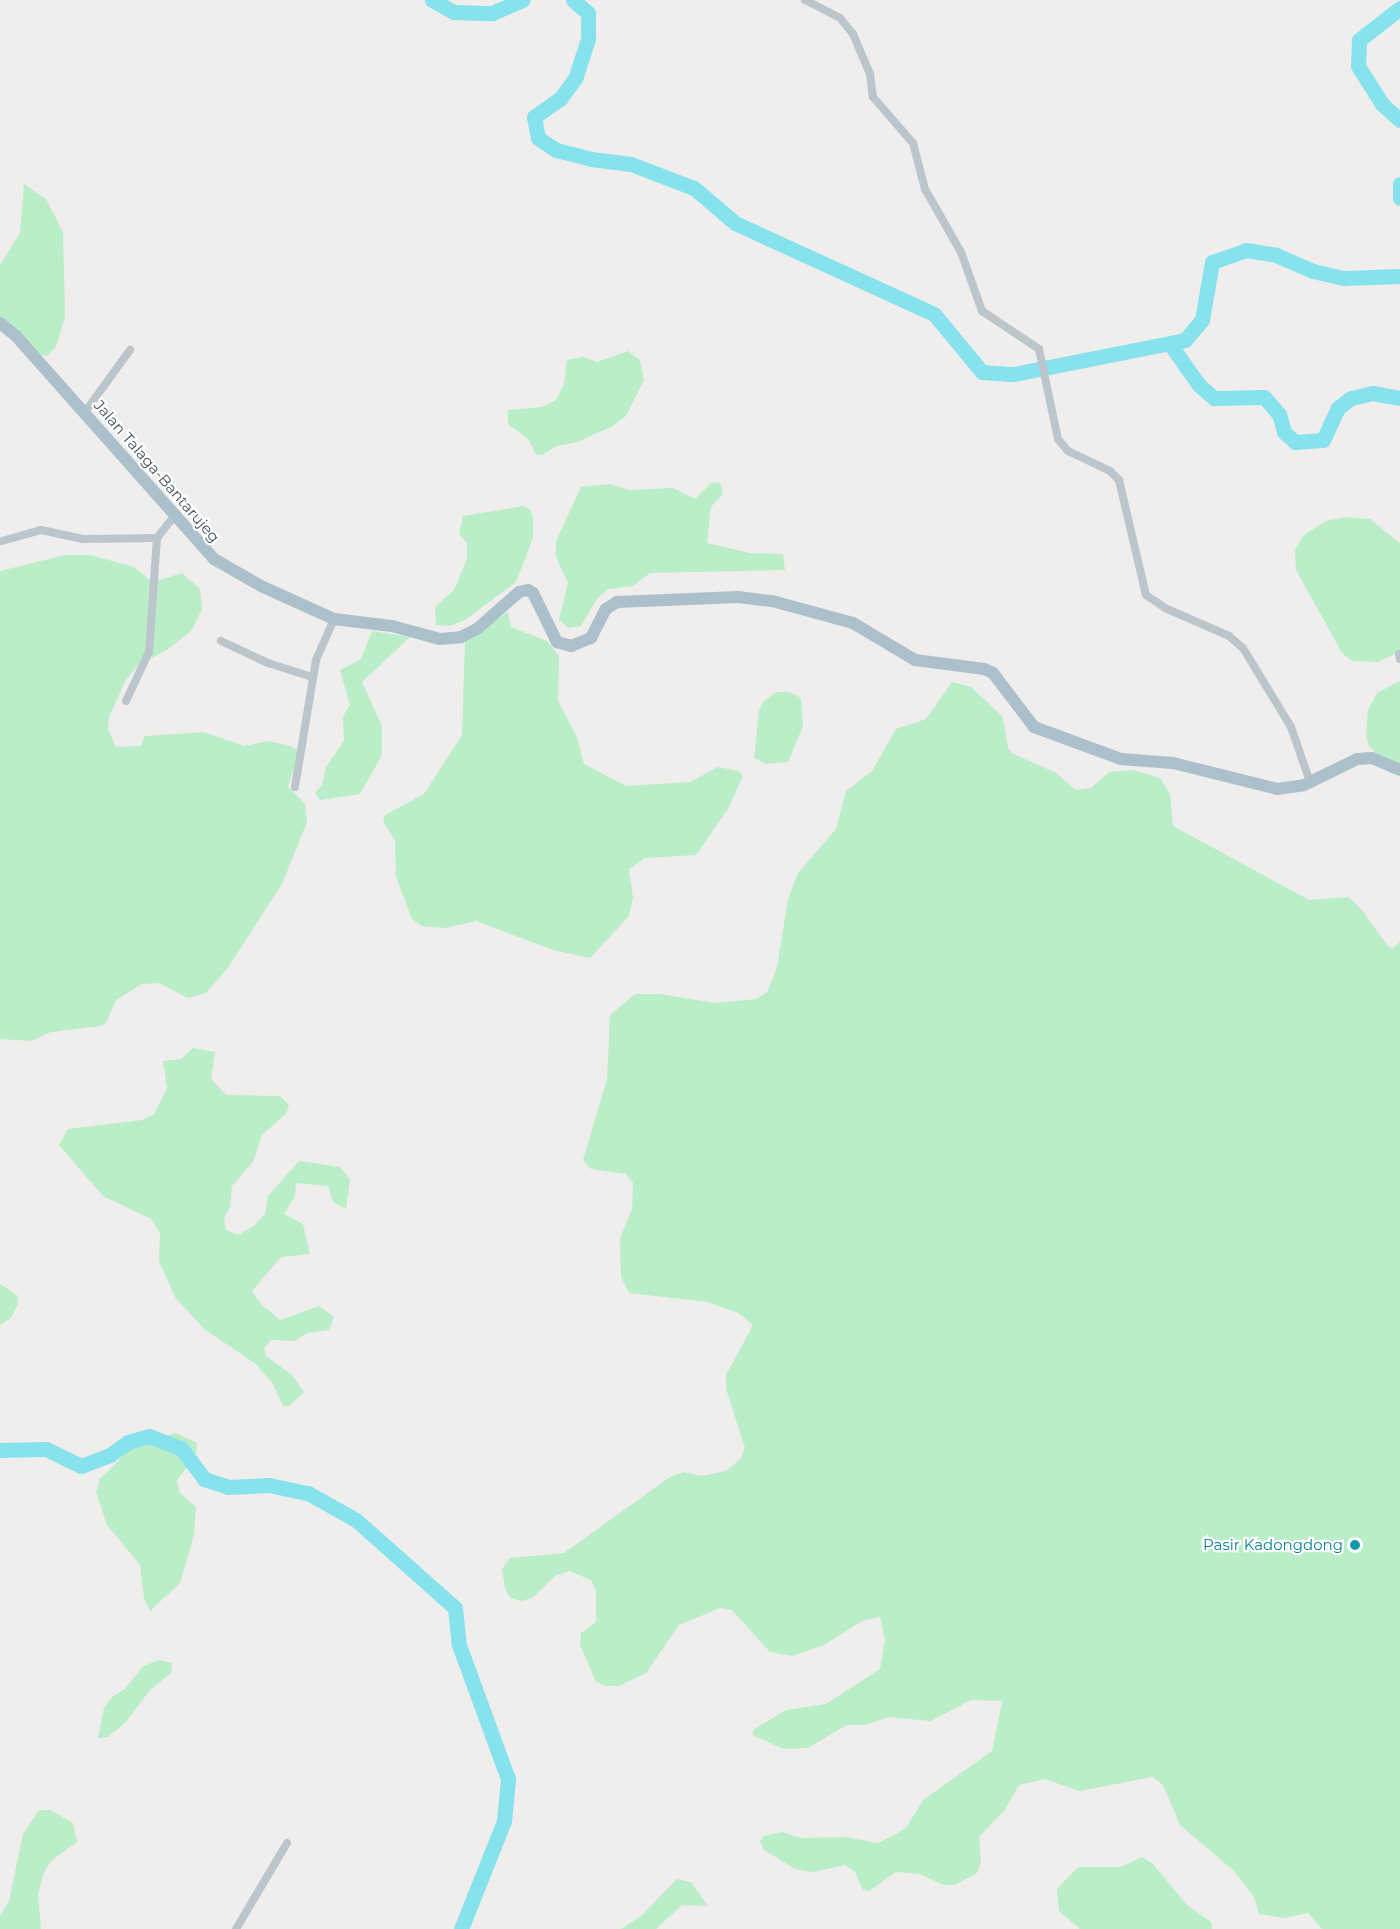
<!DOCTYPE html>
<style>
body{margin:0}
#map{position:relative;width:1400px;height:1929px;overflow:hidden;background:#f0eded;font-family:Montserrat,sans-serif}
div>[style]{position:absolute}
[style*='--x']{left:calc(var(--x)*1px);top:calc(var(--y)*1px);width:calc(var(--w)*1px);rotate:calc(var(--a)*1deg)}
.green>*{inset:0;background:#baeec8}
.river>*{height:15px;margin:-7.5px;padding:0 7.5px;transform-origin:7.5px;border-radius:7.5px;background:#86e2ec}
.street>*{height:8px;margin:-4px;padding:0 4px;transform-origin:4px;border-radius:4px;background:#bbc6cc}
.primary>*{height:12px;margin:-6px;padding:0 6px;transform-origin:6px;border-radius:6px;background:#acc0cc}
.dots>*{width:16px;height:16px;translate:-50% -50%;box-sizing:border-box;border:3px solid #fff;border-radius:50%}
span{translate:-50% -50%;white-space:nowrap;text-align:center;line-height:1.15;-webkit-text-stroke:4.5px #fff;paint-order:stroke}
.street-label{font-size:15px;color:#45535a}
.culture-label{font-size:15px;color:#0d838f}
.right{translate:-100% -50%;text-align:right}
</style>
<div id="map">
<div class="green">
<i style="clip-path:polygon(24px 184px,46px 199px,63px 232px,65px 317px,56px 347px,47px 356px,36px 353px,0 319px,0 265px,20px 233px)"></i>
<i style="clip-path:polygon(628px 351px,640px 360px,644px 380px,626px 416px,611px 427px,577px 442px,557px 446px,542px 455px,536px 455px,528px 439px,508px 424px,508px 410px,542px 407px,556px 400px,564px 384px,567px 360px,583px 357px,597px 362px)"></i>
<i style="clip-path:polygon(720px 482px,723px 494px,711px 507px,707px 543px,750px 553px,783px 554px,785px 570px,650px 573px,633px 586px,608px 589px,597px 599px,581px 626px,569px 628px,559px 620px,568px 583px,556px 557px,556px 541px,581px 487px,609px 484px,629px 490px,673px 488px,695px 499px,711px 483px)"></i>
<i style="clip-path:polygon(523px 506px,530px 509px,533px 518px,533px 538px,516px 582px,465px 620px,450px 626px,436px 625px,435px 607px,454px 590px,467px 559px,467px 543px,459px 534px,463px 516px)"></i>
<i style="clip-path:polygon(1346px 517px,1370px 519px,1400px 543px,1400px 652px,1377px 662px,1352px 661px,1342px 653px,1296px 570px,1295px 550px,1304px 535px,1326px 521px)"></i>
<i style="clip-path:polygon(65px 555px,90px 555px,134px 567px,153px 582px,182px 573px,200px 589px,202px 609px,192px 630px,167px 650px,138px 665px,126px 680px,109px 717px,108px 729px,116px 747px,141px 746px,145px 736px,204px 732px,244px 746px,268px 741px,287px 745px,300px 751px,288px 786px,305px 804px,307px 822px,282px 884px,227px 969px,206px 993px,188px 998px,159px 983px,142px 984px,116px 1000px,106px 1023px,101px 1026px,51px 1032px,32px 1041px,0 1039px,0 571px)"></i>
<i style="clip-path:polygon(508px 612px,511px 627px,547px 641px,559px 656px,558px 701px,577px 737px,584px 764px,626px 786px,690px 782px,718px 767px,739px 771px,743px 776px,728px 809px,696px 855px,645px 858px,629px 869px,633px 898px,629px 916px,590px 958px,553px 950px,476px 921px,445px 928px,422px 926px,412px 919px,396px 877px,395px 841px,383px 821px,385px 815px,424px 794px,462px 735px,465px 640px)"></i>
<i style="clip-path:polygon(372px 631px,410px 637px,362px 682px,382px 726px,382px 755px,360px 794px,320px 800px,315px 793px,322px 785px,326px 767px,344px 741px,343px 716px,350px 705px,340px 670px,361px 659px)"></i>
<i style="clip-path:polygon(1400px 681px,1400px 764px,1377px 754px,1369px 746px,1366px 735px,1368px 710px,1377px 693px)"></i>
<i style="clip-path:polygon(952px 682px,971px 687px,1003px 717px,1008px 748px,1012px 753px,1056px 773px,1076px 790px,1091px 788px,1109px 772px,1134px 770px,1160px 778px,1170px 794px,1173px 826px,1309px 900px,1348px 897px,1362px 910px,1387px 945px,1392px 949px,1400px 942px,1400px 1929px,1322px 1929px,1308px 1913px,1284px 1918px,1259px 1914px,1254px 1897px,1234px 1871px,1180px 1825px,1163px 1785px,1153px 1777px,1079px 1791px,1045px 1779px,1019px 1785px,1004px 1811px,979px 1837px,981px 1862px,977px 1873px,955px 1885px,943px 1885px,920px 1874px,896px 1872px,869px 1891px,863px 1890px,855px 1872px,845px 1865px,813px 1872px,795px 1869px,764px 1850px,760px 1841px,764px 1836px,782px 1832px,801px 1838px,845px 1837px,878px 1843px,896px 1834px,906px 1828px,923px 1800px,992px 1751px,1002px 1701px,971px 1700px,931px 1721px,889px 1717px,865px 1725px,847px 1725px,808px 1748px,783px 1749px,753px 1735px,753px 1730px,786px 1710px,826px 1704px,880px 1669px,885px 1640px,880px 1617px,862px 1621px,824px 1645px,792px 1656px,770px 1652px,732px 1610px,720px 1608px,679px 1625px,646px 1673px,619px 1686px,606px 1686px,596px 1682px,580px 1645px,581px 1633px,596px 1622px,596px 1591px,591px 1580px,569px 1571px,555px 1576px,532px 1598px,521px 1601px,510px 1598px,505px 1588px,502px 1569px,510px 1558px,564px 1553px,670px 1477px,683px 1472px,701px 1476px,726px 1471px,740px 1459px,745px 1448px,726px 1389px,726px 1375px,753px 1325px,738px 1313px,708px 1302px,629px 1293px,621px 1277px,620px 1238px,632px 1209px,633px 1183px,626px 1174px,591px 1169px,583px 1160px,607px 1079px,610px 1015px,635px 994px,661px 994px,715px 1003px,756px 999px,767px 992px,777px 968px,788px 899px,798px 873px,836px 829px,846px 791px,872px 771px,896px 729px,926px 719px)"></i>
<i style="clip-path:polygon(776px 692px,789px 692px,801px 698px,803px 726px,788px 762px,766px 764px,754px 758px,759px 711px,763px 702px)"></i>
<i style="clip-path:polygon(193px 1048px,215px 1052px,211px 1079px,226px 1095px,280px 1096px,289px 1105px,286px 1114px,262px 1135px,253px 1162px,232px 1186px,230px 1207px,224px 1218px,226px 1230px,238px 1235px,254px 1226px,265px 1214px,268px 1196px,299px 1161px,340px 1167px,350px 1179px,346px 1209px,333px 1202px,328px 1186px,296px 1183px,295px 1196px,284px 1214px,303px 1224px,310px 1254px,281px 1257px,252px 1291px,261px 1304px,280px 1320px,319px 1306px,334px 1317px,329px 1330px,307px 1333px,295px 1341px,271px 1340px,264px 1348px,266px 1356px,292px 1375px,304px 1392px,289px 1406px,283px 1406px,272px 1383px,256px 1364px,204px 1329px,175px 1297px,159px 1261px,160px 1233px,151px 1219px,103px 1196px,59px 1145px,68px 1129px,142px 1120px,154px 1114px,167px 1088px,163px 1061px,181px 1059px)"></i>
<i style="clip-path:polygon(0 1284px,17px 1295px,18px 1304px,11px 1318px,0 1325px)"></i>
<i style="clip-path:polygon(176px 1433px,197px 1443px,196px 1453px,177px 1481px,180px 1493px,196px 1507px,194px 1535px,180px 1583px,150px 1611px,144px 1598px,140px 1565px,107px 1525px,96px 1492px,100px 1479px,134px 1445px)"></i>
<i style="clip-path:polygon(159px 1660px,172px 1663px,171px 1673px,150px 1690px,126px 1722px,108px 1737px,98px 1738px,104px 1708px,112px 1697px,125px 1689px,143px 1666px)"></i>
<i style="clip-path:polygon(39px 1810px,50px 1810px,73px 1823px,77px 1842px,52px 1860px,44px 1872px,38px 1894px,41px 1929px,0 1929px,0 1916px,9px 1901px,23px 1834px)"></i>
<i style="clip-path:polygon(1142px 1857px,1153px 1864px,1187px 1905px,1211px 1922px,1212px 1929px,1080px 1929px,1059px 1911px,1057px 1889px,1078px 1867px,1121px 1867px)"></i>
<i style="clip-path:polygon(677px 1879px,691px 1882px,708px 1906px,682px 1905px,656px 1929px,621px 1929px,641px 1916px)"></i>
</div>
<div class="river">
<i style="--x:432;--y:0;--w:25;--a:29"></i>
<i style="--x:454;--y:12;--w:38;--a:2"></i>
<i style="--x:492;--y:13;--w:33;--a:-23"></i>
<i style="--x:573;--y:0;--w:20;--a:41"></i>
<i style="--x:588;--y:13;--w:26;--a:90"></i>
<i style="--x:588;--y:39;--w:40;--a:108"></i>
<i style="--x:576;--y:77;--w:26;--a:126"></i>
<i style="--x:561;--y:98;--w:33;--a:145"></i>
<i style="--x:534;--y:117;--w:21;--a:79"></i>
<i style="--x:538;--y:138;--w:22;--a:34"></i>
<i style="--x:556;--y:150;--w:36;--a:14"></i>
<i style="--x:591;--y:159;--w:40;--a:7.1"></i>
<i style="--x:631;--y:164;--w:67;--a:20.9"></i>
<i style="--x:694;--y:188;--w:54;--a:40.5"></i>
<i style="--x:735;--y:223;--w:219;--a:24.6"></i>
<i style="--x:934;--y:314;--w:75;--a:50.4"></i>
<i style="--x:982;--y:372;--w:32;--a:4"></i>
<i style="--x:1014;--y:374;--w:174;--a:-11.2"></i>
<i style="--x:1185;--y:340;--w:26;--a:-50"></i>
<i style="--x:1202;--y:320;--w:59;--a:-80.2"></i>
<i style="--x:1212;--y:262;--w:36;--a:-19"></i>
<i style="--x:1246;--y:250;--w:30;--a:9"></i>
<i style="--x:1276;--y:255;--w:40;--a:23.4"></i>
<i style="--x:1313;--y:271;--w:32;--a:13"></i>
<i style="--x:1344;--y:278;--w:56;--a:-2"></i>
<i style="--x:1400;--y:8;--w:52;--a:142"></i>
<i style="--x:1359;--y:40;--w:26;--a:92"></i>
<i style="--x:1358;--y:66;--w:45;--a:57.7"></i>
<i style="--x:1382;--y:104;--w:24;--a:42"></i>
<i style="--x:1400;--y:184;--w:14;--a:90"></i>
<i style="--x:1170;--y:344;--w:50;--a:54.7"></i>
<i style="--x:1199;--y:385;--w:20;--a:41"></i>
<i style="--x:1214;--y:398;--w:50;--a:-1.1"></i>
<i style="--x:1264;--y:397;--w:23;--a:49"></i>
<i style="--x:1279;--y:414;--w:19;--a:74"></i>
<i style="--x:1284;--y:432;--w:15;--a:42"></i>
<i style="--x:1295;--y:442;--w:28;--a:-4"></i>
<i style="--x:1323;--y:440;--w:35;--a:-65"></i>
<i style="--x:1338;--y:408;--w:16;--a:-38"></i>
<i style="--x:1351;--y:398;--w:22;--a:-13"></i>
<i style="--x:1372;--y:393;--w:28;--a:10"></i>
<i style="--x:0;--y:1450;--w:46;--a:-1.2"></i>
<i style="--x:46;--y:1449;--w:39;--a:26"></i>
<i style="--x:81;--y:1466;--w:31;--a:-21"></i>
<i style="--x:110;--y:1455;--w:22;--a:-36"></i>
<i style="--x:128;--y:1442;--w:22;--a:-16"></i>
<i style="--x:149;--y:1436;--w:34;--a:21"></i>
<i style="--x:181;--y:1448;--w:39;--a:53"></i>
<i style="--x:204;--y:1479;--w:25;--a:18"></i>
<i style="--x:228;--y:1487;--w:41;--a:-2.8"></i>
<i style="--x:269;--y:1485;--w:40;--a:12"></i>
<i style="--x:308;--y:1493;--w:55;--a:29.4"></i>
<i style="--x:356;--y:1520;--w:132;--a:41.6"></i>
<i style="--x:455;--y:1608;--w:37;--a:84"></i>
<i style="--x:459;--y:1645;--w:143;--a:69.9"></i>
<i style="--x:508;--y:1779;--w:42;--a:95.4"></i>
<i style="--x:504;--y:1821;--w:116;--a:111.7"></i>
</div>
<div class="street">
<i style="--x:805;--y:0;--w:39;--a:27"></i>
<i style="--x:840;--y:18;--w:21;--a:51"></i>
<i style="--x:853;--y:34;--w:43;--a:67"></i>
<i style="--x:870;--y:74;--w:23;--a:83"></i>
<i style="--x:873;--y:97;--w:61;--a:49"></i>
<i style="--x:913;--y:143;--w:48;--a:75.4"></i>
<i style="--x:925;--y:189;--w:73;--a:60.3"></i>
<i style="--x:961;--y:252;--w:63;--a:70.4"></i>
<i style="--x:982;--y:311;--w:69;--a:33.7"></i>
<i style="--x:1039;--y:349;--w:92;--a:78.1"></i>
<i style="--x:1058;--y:439;--w:16;--a:50"></i>
<i style="--x:1068;--y:451;--w:47;--a:25.5"></i>
<i style="--x:1110;--y:471;--w:13;--a:45"></i>
<i style="--x:1119;--y:480;--w:118;--a:76.8"></i>
<i style="--x:1146;--y:595;--w:23;--a:34"></i>
<i style="--x:1165;--y:608;--w:70;--a:23.6"></i>
<i style="--x:1229;--y:636;--w:18;--a:41"></i>
<i style="--x:1243;--y:648;--w:92;--a:58.7"></i>
<i style="--x:1291;--y:727;--w:58;--a:70.9"></i>
<i style="--x:85;--y:412;--w:77;--a:-54"></i>
<i style="--x:2;--y:541;--w:41;--a:-15.8"></i>
<i style="--x:41;--y:530;--w:43;--a:12.1"></i>
<i style="--x:83;--y:539;--w:74;--a:-0.8"></i>
<i style="--x:221;--y:641;--w:52;--a:25.1"></i>
<i style="--x:268;--y:663;--w:46;--a:17.7"></i>
<i style="--x:1399;--y:654;--w:5;--a:79"></i>
<i style="--x:126;--y:701;--w:54;--a:-64.9"></i>
<i style="--x:149;--y:652;--w:114;--a:-86"></i>
<i style="--x:157;--y:538;--w:28;--a:-52"></i>
<i style="--x:295;--y:787;--w:129;--a:-80.6"></i>
<i style="--x:316;--y:660;--w:45;--a:-66.3"></i>
<i style="--x:236;--y:1929;--w:100;--a:-59.3"></i>
</div>
<div class="primary">
<i style="--x:0;--y:323;--w:21;--a:39"></i>
<i style="--x:16;--y:336;--w:298;--a:48.4"></i>
<i style="--x:214;--y:559;--w:54;--a:29.9"></i>
<i style="--x:261;--y:586;--w:80;--a:24.3"></i>
<i style="--x:334;--y:619;--w:58;--a:6.9"></i>
<i style="--x:392;--y:626;--w:50;--a:15.2"></i>
<i style="--x:440;--y:639;--w:21;--a:-5"></i>
<i style="--x:461;--y:637;--w:18;--a:-27"></i>
<i style="--x:477;--y:629;--w:56;--a:-41.4"></i>
<i style="--x:519;--y:592;--w:9;--a:-13"></i>
<i style="--x:528;--y:590;--w:6;--a:31"></i>
<i style="--x:533;--y:593;--w:55;--a:63.9"></i>
<i style="--x:557;--y:642;--w:15;--a:16"></i>
<i style="--x:571;--y:646;--w:22;--a:-22"></i>
<i style="--x:591;--y:638;--w:33;--a:-63"></i>
<i style="--x:606;--y:609;--w:13;--a:-32"></i>
<i style="--x:617;--y:602;--w:121;--a:-2.4"></i>
<i style="--x:738;--y:597;--w:34;--a:7"></i>
<i style="--x:772;--y:601;--w:84;--a:15.2"></i>
<i style="--x:853;--y:623;--w:72;--a:30.8"></i>
<i style="--x:915;--y:660;--w:70;--a:7.4"></i>
<i style="--x:984;--y:669;--w:10;--a:24"></i>
<i style="--x:993;--y:673;--w:68;--a:52.8"></i>
<i style="--x:1034;--y:727;--w:93;--a:20.2"></i>
<i style="--x:1121;--y:759;--w:52;--a:4.4"></i>
<i style="--x:1173;--y:763;--w:107;--a:14"></i>
<i style="--x:1277;--y:789;--w:27;--a:-8"></i>
<i style="--x:1304;--y:785;--w:59;--a:-26.1"></i>
<i style="--x:1357;--y:759;--w:15;--a:-4"></i>
<i style="--x:1372;--y:758;--w:30;--a:23"></i>
</div>
<div class="dots">
<i style="left:1355px;top:1545px;background:#0f9aa8"></i>
</div>
<div class="street-label">
<span style="left:157px;top:471px;rotate:49deg">Jalan Talaga-Bantarujeg</span>
</div>
<div class="culture-label">
<span class="right" style="left:1343px;top:1545px">Pasir Kadongdong</span>
</div>
</div>
